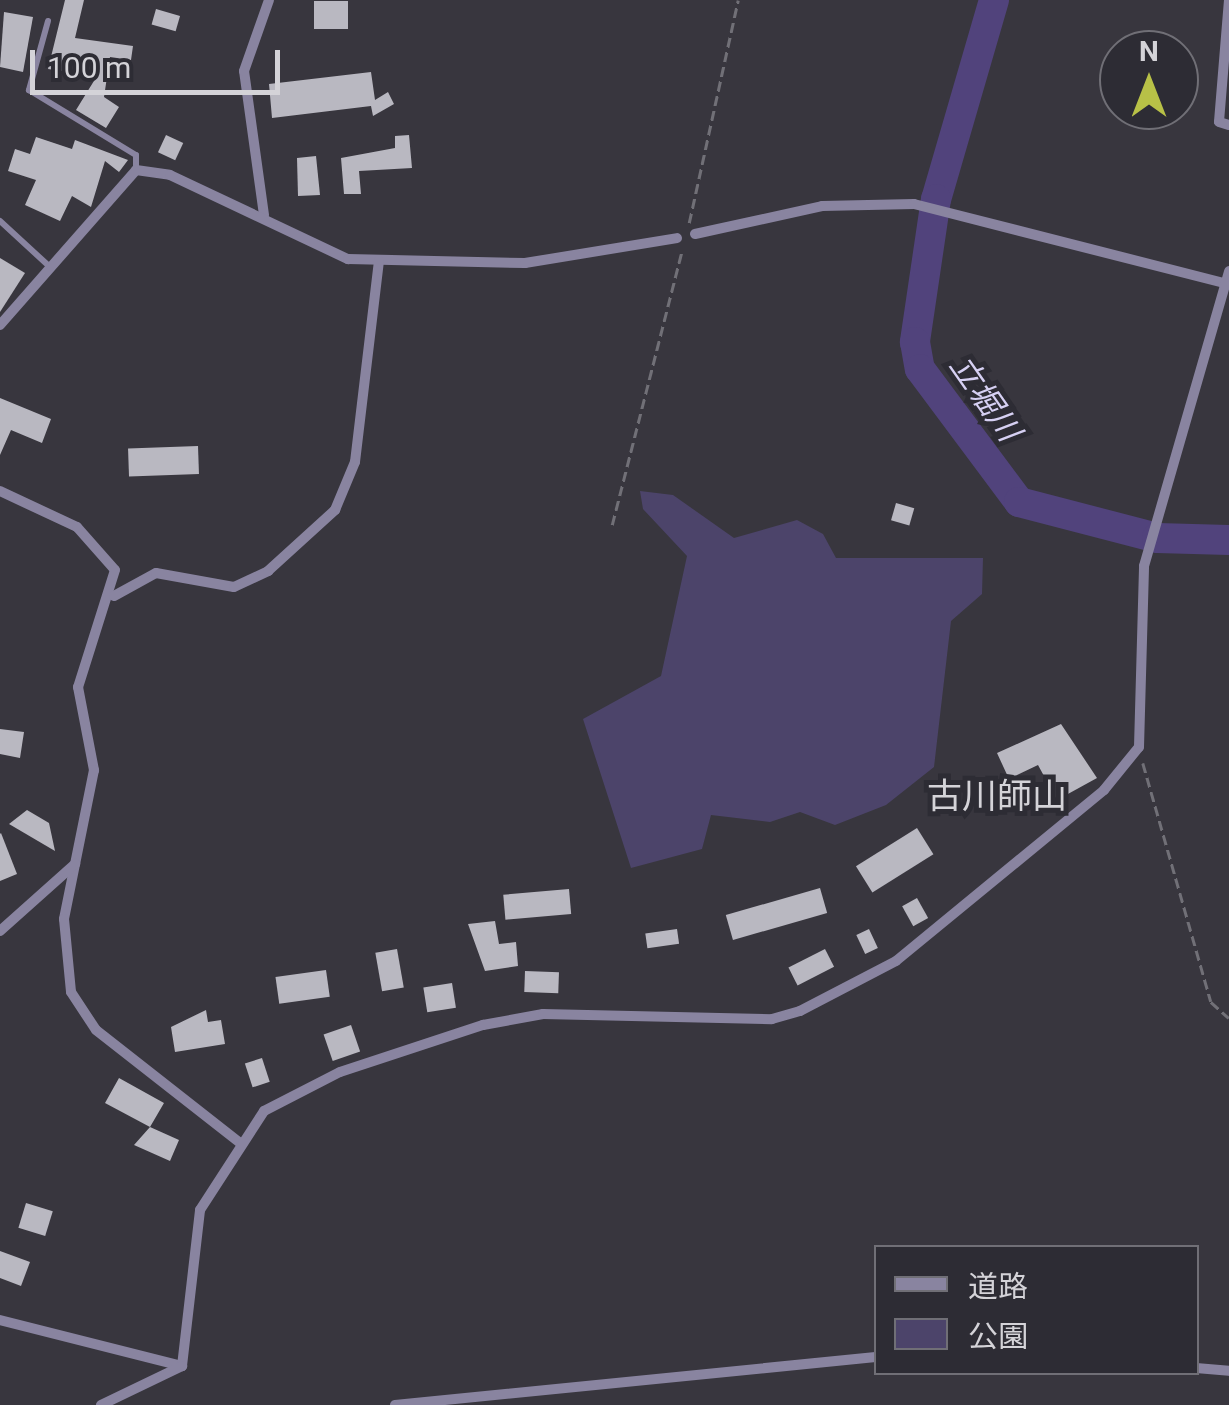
<!DOCTYPE html>
<meta charset="utf-8">
<style>
body{margin:0}
#map{position:relative;width:1229px;height:1405px;overflow:hidden;background:#38363e;font-family:Roboto,"Noto Sans JP",sans-serif}
div>[style]{position:absolute}
[style*='--x']{left:calc(var(--x)*1px);top:calc(var(--y)*1px);width:calc(var(--w)*1px);rotate:calc(var(--a)*1deg)}
.green>*{inset:0;background:#4c446a}
.river>*{height:30px;margin:-15px;padding:0 15px;transform-origin:15px;border-radius:15px;background:#51437c}
.building>*{inset:0;background:#b9b8c1;transform-origin:0 0}
.path>*{height:2.5px;margin-top:-1.25px;transform-origin:0;background:repeating-linear-gradient(90deg,#717077 0 10px,transparent 0 15px)}
.lane>*{height:6px;margin:-3px;padding:0 3px;transform-origin:3px;border-radius:3px;background:#8984a0}
.street>*{height:10px;margin:-5px;padding:0 5px;transform-origin:5px;border-radius:5px;background:#8984a0}
span{translate:-50% -50%;white-space:nowrap;text-align:center;line-height:1.15;-webkit-text-stroke:10px #2d2c34;paint-order:stroke}
.water-label{font-size:32px;color:#d6d0f3;font-style:italic}
.quarter-label{font-size:35px;color:#d4d3d8}
.legend{position:absolute;left:874px;top:1245px;width:325px;height:130px;box-sizing:border-box;background:#2d2c34;border:2px solid #706f76;margin:0;padding:12px 18px;list-style:none;font-size:30px;color:#d4d3d8}
.legend li{display:flex;align-items:center;gap:20px;height:50px}
.legend b{width:50px;border:2px solid #706f76}
.north{position:absolute;left:1099px;top:30px;width:100px;height:100px;box-sizing:border-box;background:#2d2c34;border:2px solid #706f76;border-radius:50%;rotate:0deg;font-size:28px;font-weight:700;line-height:40px;text-align:center;color:#d4d3d8}
.north::after{content:'';display:block;margin:auto;width:35px;height:45px;background:#b8c147;clip-path:polygon(50% 0,100% 100%,50% 72%,0 100%)}
.scale{position:absolute;left:30px;top:50px;width:250px;height:45px;box-sizing:border-box;border:5px solid #d4d3d8;border-top:0;padding-left:12px;font-size:30px;line-height:35px;white-space:nowrap;color:#d4d3d8;-webkit-text-stroke:8px #2d2c34;paint-order:stroke}
</style>
<div id="map">
<div class="green">
<i style="clip-path:polygon(640px 491px,673px 495px,734px 538px,797px 520px,823px 534px,836px 558px,983px 558px,982px 594px,951px 621px,934px 767px,886px 805px,835px 825px,800px 812px,770px 822px,711px 815px,702px 849px,631px 868px,583px 719px,661px 676px,687px 556px,643px 509px)"></i>
</div>
<div class="river">
<i style="--x:994;--y:0;--w:207;--a:106.2"></i>
<i style="--x:936;--y:199;--w:145;--a:98.4"></i>
<i style="--x:915;--y:342;--w:27;--a:80"></i>
<i style="--x:920;--y:369;--w:166;--a:53.3"></i>
<i style="--x:1019;--y:502;--w:143;--a:14.6"></i>
<i style="--x:1157;--y:538;--w:72;--a:1.6"></i>
</div>
<div class="building">
<i style="clip-path:polygon(65px 0,84px 0,75px 38px,133px 46px,131px 60px,110px 57px,104px 97px,119px 107px,106px 128px,76px 110px,97px 76px,48px 69px)"></i>
<i style="left:348px;top:1px;width:28px;height:34px;rotate:90deg"></i>
<i style="left:156px;top:9px;width:25px;height:16px;rotate:16deg"></i>
<i style="clip-path:polygon(4px 12px,33px 17px,23px 72px,0 67px)"></i>
<i style="clip-path:polygon(371px 72px,375px 100px,388px 92px,394px 104px,373px 116px,371px 106px,272px 118px,269px 84px)"></i>
<i style="left:166px;top:135px;width:19px;height:19px;rotate:25deg"></i>
<i style="clip-path:polygon(409px 135px,412px 168px,359px 171px,361px 194px,344px 194px,341px 158px,395px 148px,395px 136px)"></i>
<i style="clip-path:polygon(36px 137px,72px 149px,75px 140px,128px 160px,119px 172px,105px 161px,91px 207px,72px 196px,60px 221px,25px 205px,36px 180px,8px 171px,15px 149px,30px 154px)"></i>
<i style="clip-path:polygon(316px 156px,320px 195px,298px 196px,297px 158px)"></i>
<i style="clip-path:polygon(0 258px,25px 273px,0 312px)"></i>
<i style="clip-path:polygon(0 398px,51px 419px,42px 443px,11px 430px,0 455px)"></i>
<i style="left:198px;top:446px;width:28px;height:70px;rotate:88deg"></i>
<i style="left:896px;top:503px;width:19px;height:18px;rotate:16deg"></i>
<i style="clip-path:polygon(1061px 724px,1097px 778px,1057px 800px,1038px 765px,1009px 779px,997px 753px)"></i>
<i style="clip-path:polygon(0 729px,24px 732px,20px 758px,0 754px)"></i>
<i style="clip-path:polygon(27px 810px,49px 823px,55px 851px,9px 824px)"></i>
<i style="left:917px;top:828px;width:31px;height:72px;rotate:58deg"></i>
<i style="clip-path:polygon(1px 833px,17px 874px,0 881px,0 834px)"></i>
<i style="left:820px;top:888px;width:26px;height:98px;rotate:74deg"></i>
<i style="left:569px;top:889px;width:25px;height:66px;rotate:85deg"></i>
<i style="left:917px;top:898px;width:23px;height:17px;rotate:61deg"></i>
<i style="clip-path:polygon(495px 921px,499px 944px,516px 942px,518px 966px,485px 971px,468px 924px)"></i>
<i style="left:677px;top:929px;width:15px;height:32px;rotate:82deg"></i>
<i style="left:869px;top:929px;width:21px;height:14px;rotate:65deg"></i>
<i style="left:397px;top:949px;width:39px;height:22px;rotate:80deg"></i>
<i style="left:825px;top:949px;width:20px;height:41px;rotate:63deg"></i>
<i style="left:326px;top:970px;width:27px;height:51px;rotate:82deg"></i>
<i style="left:525px;top:971px;width:34px;height:21px;rotate:2deg"></i>
<i style="left:452px;top:983px;width:25px;height:29px;rotate:81deg"></i>
<i style="clip-path:polygon(206px 1010px,208px 1022px,221px 1020px,225px 1044px,175px 1052px,171px 1027px)"></i>
<i style="left:351px;top:1025px;width:28px;height:29px;rotate:71deg"></i>
<i style="left:262px;top:1058px;width:25px;height:18px;rotate:72deg"></i>
<i style="clip-path:polygon(119px 1078px,164px 1103px,150px 1127px,179px 1140px,170px 1161px,134px 1145px,150px 1127px,105px 1103px)"></i>
<i style="left:26px;top:1203px;width:28px;height:26px;rotate:17deg"></i>
<i style="clip-path:polygon(0 1251px,30px 1262px,21px 1286px,0 1278px)"></i>
</div>
<div class="path">
<i style="--x:689;--y:223;--w:228;--a:-77.6"></i>
<i style="--x:612;--y:525;--w:284;--a:-75.7"></i>
<i style="--x:1143;--y:763;--w:248;--a:74.1"></i>
<i style="--x:1211;--y:1002;--w:24;--a:42"></i>
</div>
<div class="lane">
<i style="--x:48;--y:21;--w:72;--a:105.4"></i>
<i style="--x:29;--y:90;--w:125;--a:31.3"></i>
<i style="--x:136;--y:155;--w:15;--a:90"></i>
<i style="--x:0;--y:221;--w:68;--a:42.6"></i>
</div>
<div class="street">
<i style="--x:1229;--y:0;--w:122;--a:94.7"></i>
<i style="--x:1219;--y:122;--w:10;--a:17"></i>
<i style="--x:264;--y:215;--w:145;--a:-97.9"></i>
<i style="--x:244;--y:71;--w:75;--a:-70.6"></i>
<i style="--x:695;--y:234;--w:130;--a:-12.4"></i>
<i style="--x:822;--y:206;--w:92;--a:-1.2"></i>
<i style="--x:914;--y:204;--w:325;--a:14.3"></i>
<i style="--x:0;--y:325;--w:206;--a:-48.7"></i>
<i style="--x:136;--y:170;--w:34;--a:8"></i>
<i style="--x:170;--y:175;--w:197;--a:25.3"></i>
<i style="--x:348;--y:259;--w:177;--a:1.3"></i>
<i style="--x:525;--y:263;--w:154;--a:-9.3"></i>
<i style="--x:0;--y:491;--w:85;--a:25.1"></i>
<i style="--x:77;--y:527;--w:57;--a:48.5"></i>
<i style="--x:115;--y:570;--w:123;--a:107.5"></i>
<i style="--x:78;--y:687;--w:85;--a:79.1"></i>
<i style="--x:94;--y:770;--w:152;--a:101.4"></i>
<i style="--x:64;--y:919;--w:73;--a:84.5"></i>
<i style="--x:71;--y:992;--w:45;--a:56.7"></i>
<i style="--x:96;--y:1030;--w:183;--a:38.1"></i>
<i style="--x:114;--y:596;--w:48;--a:-28.7"></i>
<i style="--x:156;--y:573;--w:79;--a:10.2"></i>
<i style="--x:234;--y:587;--w:38;--a:-25"></i>
<i style="--x:268;--y:571;--w:91;--a:-42.3"></i>
<i style="--x:335;--y:510;--w:52;--a:-67.4"></i>
<i style="--x:355;--y:462;--w:203;--a:-83.2"></i>
<i style="--x:0;--y:931;--w:101;--a:-41.8"></i>
<i style="--x:0;--y:1320;--w:188;--a:14.2"></i>
<i style="--x:182;--y:1366;--w:157;--a:-83.4"></i>
<i style="--x:200;--y:1210;--w:118;--a:-57.1"></i>
<i style="--x:264;--y:1111;--w:85;--a:-27.2"></i>
<i style="--x:340;--y:1072;--w:151;--a:-18.2"></i>
<i style="--x:483;--y:1025;--w:61;--a:-10.4"></i>
<i style="--x:543;--y:1014;--w:229;--a:1.3"></i>
<i style="--x:772;--y:1019;--w:29;--a:-16"></i>
<i style="--x:800;--y:1011;--w:108;--a:-27.5"></i>
<i style="--x:896;--y:961;--w:269;--a:-39.4"></i>
<i style="--x:1104;--y:790;--w:55;--a:-50.9"></i>
<i style="--x:1139;--y:747;--w:181;--a:-88.4"></i>
<i style="--x:1144;--y:566;--w:307;--a:-73.9"></i>
<i style="--x:1196;--y:1368;--w:33;--a:5"></i>
<i style="--x:101;--y:1405;--w:90;--a:-25.7"></i>
<i style="--x:395;--y:1405;--w:483;--a:-5.7"></i>
</div>
<div class="water-label">
<span style="left:985px;top:398px;rotate:55deg">立堀川</span>
</div>
<div class="quarter-label">
<span style="left:997px;top:797px">古川師山</span>
</div>
<ul class="legend">
<li><b style="height:12px;background:#8984a0"></b>道路</li>
<li><b style="height:28px;background:#4c446a"></b>公園</li>
</ul>
<div class="north">N</div>
<div class="scale">100 m</div>
</div>
